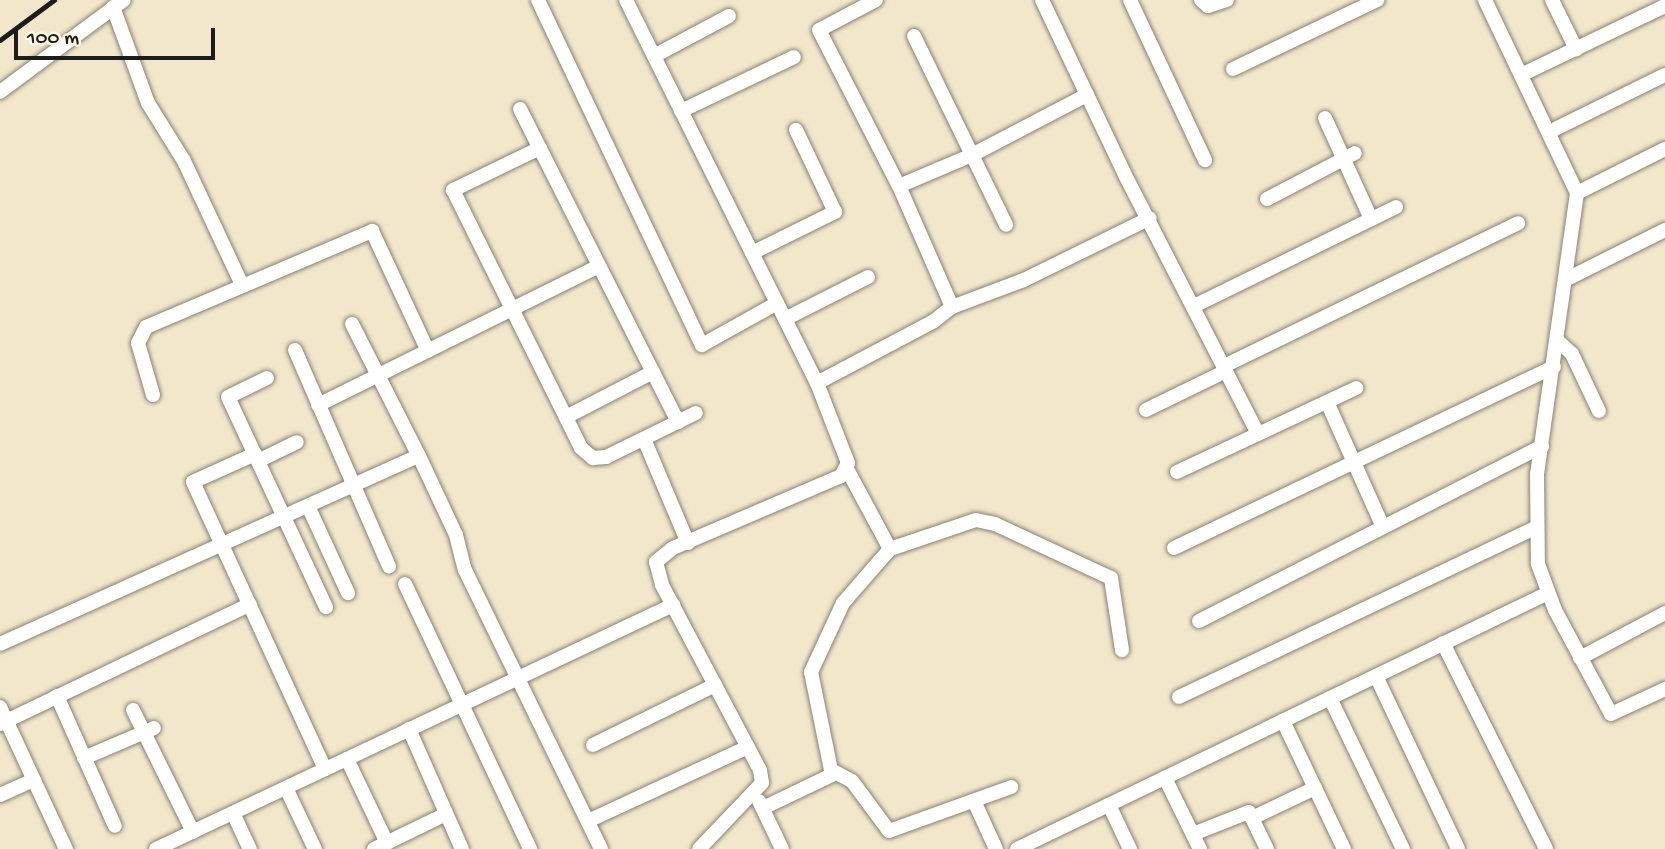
<!DOCTYPE html>
<style>
body{margin:0}
#map{position:relative;width:1665px;height:849px;overflow:hidden;background:#f2e7cb;font-family:"Gochi Hand",sans-serif}
div>[style]{position:absolute}
[style*='--x']{left:calc(var(--x)*1px);top:calc(var(--y)*1px);width:calc(var(--w)*1px);rotate:calc(var(--a)*1deg)}
.roads{filter:drop-shadow(0 0 2px #878274) drop-shadow(0 0 2px #878274)}
.street>*{height:14px;margin:-7px;padding:0 7px;transform-origin:7px;border-radius:7px;background:#fff}
.rail>*{height:4.5px;margin:-2.25px;padding:0 2.25px;transform-origin:2.25px;border-radius:2.25px;background:#1c1c1c}
span{translate:-50% -50%;white-space:nowrap;text-align:center;line-height:1.15;-webkit-text-stroke:5px #fcf5e5;paint-order:stroke}
.scale{position:absolute;left:14px;top:28px;width:201px;height:32px;box-sizing:border-box;border:4px solid #1c1c1c;border-top:0;padding-left:9px;font-size:21px;line-height:24px;white-space:nowrap;color:#1c1c1c;-webkit-text-stroke:5px #fcf5e5;paint-order:stroke}
</style>
<div id="map">
<div class="roads">
<div class="street">
<i style="--x:538;--y:0;--w:382;--a:64.6"></i>
<i style="--x:702;--y:345;--w:86;--a:-29.2"></i>
<i style="--x:626;--y:0;--w:428;--a:63.5"></i>
<i style="--x:817;--y:383;--w:86;--a:68.8"></i>
<i style="--x:848;--y:463;--w:15;--a:118"></i>
<i style="--x:841;--y:476;--w:183;--a:156.8"></i>
<i style="--x:673;--y:548;--w:22;--a:141"></i>
<i style="--x:656;--y:562;--w:24;--a:75"></i>
<i style="--x:662;--y:585;--w:209;--a:62.1"></i>
<i style="--x:760;--y:770;--w:13;--a:81"></i>
<i style="--x:762;--y:783;--w:91;--a:133.7"></i>
<i style="--x:876;--y:0;--w:64;--a:152.2"></i>
<i style="--x:819;--y:30;--w:175;--a:62.9"></i>
<i style="--x:899;--y:186;--w:132;--a:66.3"></i>
<i style="--x:1042;--y:0;--w:191;--a:64.6"></i>
<i style="--x:1124;--y:173;--w:293;--a:62.8"></i>
<i style="--x:1130;--y:0;--w:177;--a:64.9"></i>
<i style="--x:1201;--y:0;--w:9;--a:41"></i>
<i style="--x:1208;--y:6;--w:20;--a:-18"></i>
<i style="--x:1485;--y:0;--w:214;--a:64.5"></i>
<i style="--x:1577;--y:193;--w:285;--a:98.1"></i>
<i style="--x:1537;--y:475;--w:89;--a:89.4"></i>
<i style="--x:1538;--y:564;--w:49;--a:69.7"></i>
<i style="--x:1555;--y:610;--w:118;--a:61.7"></i>
<i style="--x:1611;--y:714;--w:60;--a:-24.8"></i>
<i style="--x:1552;--y:0;--w:55;--a:63.9"></i>
<i style="--x:113;--y:7;--w:102;--a:70"></i>
<i style="--x:148;--y:103;--w:68;--a:58.2"></i>
<i style="--x:184;--y:161;--w:137;--a:64.9"></i>
<i style="--x:914;--y:36;--w:210;--a:64"></i>
<i style="--x:654;--y:56;--w:85;--a:-28.1"></i>
<i style="--x:1233;--y:69;--w:160;--a:-25.6"></i>
<i style="--x:1523;--y:74;--w:157;--a:-25.6"></i>
<i style="--x:0;--y:92;--w:154;--a:-36.6"></i>
<i style="--x:520;--y:109;--w:351;--a:63.2"></i>
<i style="--x:681;--y:111;--w:125;--a:-25.5"></i>
<i style="--x:1325;--y:118;--w:111;--a:65.5"></i>
<i style="--x:1549;--y:132;--w:129;--a:-26.2"></i>
<i style="--x:540;--y:148;--w:97;--a:154.2"></i>
<i style="--x:453;--y:190;--w:288;--a:63.6"></i>
<i style="--x:581;--y:448;--w:16;--a:40"></i>
<i style="--x:593;--y:458;--w:13;--a:-4"></i>
<i style="--x:606;--y:457;--w:100;--a:-26.1"></i>
<i style="--x:899;--y:186;--w:79;--a:-23"></i>
<i style="--x:972;--y:155;--w:130;--a:-27.6"></i>
<i style="--x:1577;--y:193;--w:98;--a:-26.6"></i>
<i style="--x:1267;--y:199;--w:99;--a:-27.6"></i>
<i style="--x:752;--y:253;--w:93;--a:-26.3"></i>
<i style="--x:835;--y:212;--w:91;--a:-115.4"></i>
<i style="--x:1567;--y:279;--w:110;--a:-26.6"></i>
<i style="--x:1194;--y:306;--w:225;--a:-26.1"></i>
<i style="--x:785;--y:319;--w:93;--a:-26.8"></i>
<i style="--x:352;--y:324;--w:148;--a:63.1"></i>
<i style="--x:419;--y:456;--w:87;--a:64.9"></i>
<i style="--x:456;--y:535;--w:36;--a:76"></i>
<i style="--x:465;--y:570;--w:310;--a:64"></i>
<i style="--x:1558;--y:341;--w:19;--a:43"></i>
<i style="--x:1572;--y:354;--w:63;--a:64.7"></i>
<i style="--x:295;--y:350;--w:236;--a:66.5"></i>
<i style="--x:1224;--y:366;--w:327;--a:-25.9"></i>
<i style="--x:267;--y:378;--w:43;--a:154"></i>
<i style="--x:228;--y:397;--w:232;--a:65"></i>
<i style="--x:817;--y:383;--w:132;--a:-27.9"></i>
<i style="--x:934;--y:321;--w:23;--a:-38"></i>
<i style="--x:952;--y:307;--w:77;--a:-20.6"></i>
<i style="--x:1024;--y:280;--w:140;--a:-26.2"></i>
<i style="--x:153;--y:395;--w:54;--a:-106.1"></i>
<i style="--x:138;--y:343;--w:18;--a:-63"></i>
<i style="--x:146;--y:327;--w:246;--a:-23"></i>
<i style="--x:372;--y:231;--w:132;--a:65"></i>
<i style="--x:1327;--y:402;--w:137;--a:65.9"></i>
<i style="--x:318;--y:405;--w:313;--a:-26.3"></i>
<i style="--x:1146;--y:410;--w:89;--a:-26"></i>
<i style="--x:566;--y:417;--w:98;--a:-27.3"></i>
<i style="--x:644;--y:439;--w:113;--a:67.1"></i>
<i style="--x:255;--y:454;--w:68;--a:155.7"></i>
<i style="--x:193;--y:482;--w:316;--a:65.3"></i>
<i style="--x:258;--y:461;--w:43;--a:-26"></i>
<i style="--x:1177;--y:472;--w:198;--a:-25.1"></i>
<i style="--x:308;--y:506;--w:96;--a:65.3"></i>
<i style="--x:1174;--y:548;--w:421;--a:-25.5"></i>
<i style="--x:890;--y:549;--w:91;--a:-18.6"></i>
<i style="--x:976;--y:520;--w:19;--a:12"></i>
<i style="--x:995;--y:524;--w:128;--a:25"></i>
<i style="--x:1111;--y:578;--w:73;--a:81.3"></i>
<i style="--x:405;--y:584;--w:293;--a:64.7"></i>
<i style="--x:1199;--y:621;--w:385;--a:-27"></i>
<i style="--x:1443;--y:643;--w:230;--a:63.4"></i>
<i style="--x:0;--y:644;--w:459;--a:-24.2"></i>
<i style="--x:1580;--y:658;--w:96;--a:-27.9"></i>
<i style="--x:1376;--y:676;--w:191;--a:64.6"></i>
<i style="--x:57;--y:696;--w:142;--a:66"></i>
<i style="--x:1179;--y:697;--w:394;--a:-25.4"></i>
<i style="--x:1330;--y:698;--w:168;--a:64.2"></i>
<i style="--x:0;--y:707;--w:157;--a:65.1"></i>
<i style="--x:133;--y:710;--w:136;--a:63.8"></i>
<i style="--x:1283;--y:721;--w:142;--a:64.5"></i>
<i style="--x:0;--y:724;--w:277;--a:-25.6"></i>
<i style="--x:409;--y:729;--w:131;--a:66.2"></i>
<i style="--x:593;--y:745;--w:136;--a:-26.2"></i>
<i style="--x:84;--y:758;--w:76;--a:-23.2"></i>
<i style="--x:347;--y:759;--w:93;--a:64.5"></i>
<i style="--x:833;--y:771;--w:21;--a:28"></i>
<i style="--x:852;--y:781;--w:62;--a:53.5"></i>
<i style="--x:889;--y:831;--w:130;--a:-19.8"></i>
<i style="--x:1165;--y:778;--w:79;--a:63.8"></i>
<i style="--x:286;--y:788;--w:68;--a:64.6"></i>
<i style="--x:0;--y:795;--w:37;--a:-24"></i>
<i style="--x:759;--y:801;--w:53;--a:64.4"></i>
<i style="--x:974;--y:801;--w:53;--a:65.4"></i>
<i style="--x:1109;--y:805;--w:49;--a:64.5"></i>
<i style="--x:763;--y:808;--w:76;--a:-25.6"></i>
<i style="--x:832;--y:775;--w:105;--a:-101.5"></i>
<i style="--x:811;--y:672;--w:76;--a:-65.1"></i>
<i style="--x:843;--y:603;--w:72;--a:-49"></i>
<i style="--x:890;--y:549;--w:91;--a:-118.3"></i>
<i style="--x:233;--y:813;--w:40;--a:65"></i>
<i style="--x:1252;--y:818;--w:70;--a:-25.5"></i>
<i style="--x:588;--y:821;--w:176;--a:-24.8"></i>
<i style="--x:1193;--y:834;--w:60;--a:-21.4"></i>
<i style="--x:1249;--y:812;--w:41;--a:64.1"></i>
<i style="--x:156;--y:849;--w:572;--a:-25.27"></i>
<i style="--x:374;--y:849;--w:80;--a:-25.9"></i>
<i style="--x:1017;--y:849;--w:589;--a:-25.74"></i>
</div>
</div>
<div class="rail">
<i style="--x:0;--y:40;--w:67;--a:-36.5"></i>
</div>
<div class="scale">100 m</div>
</div>
